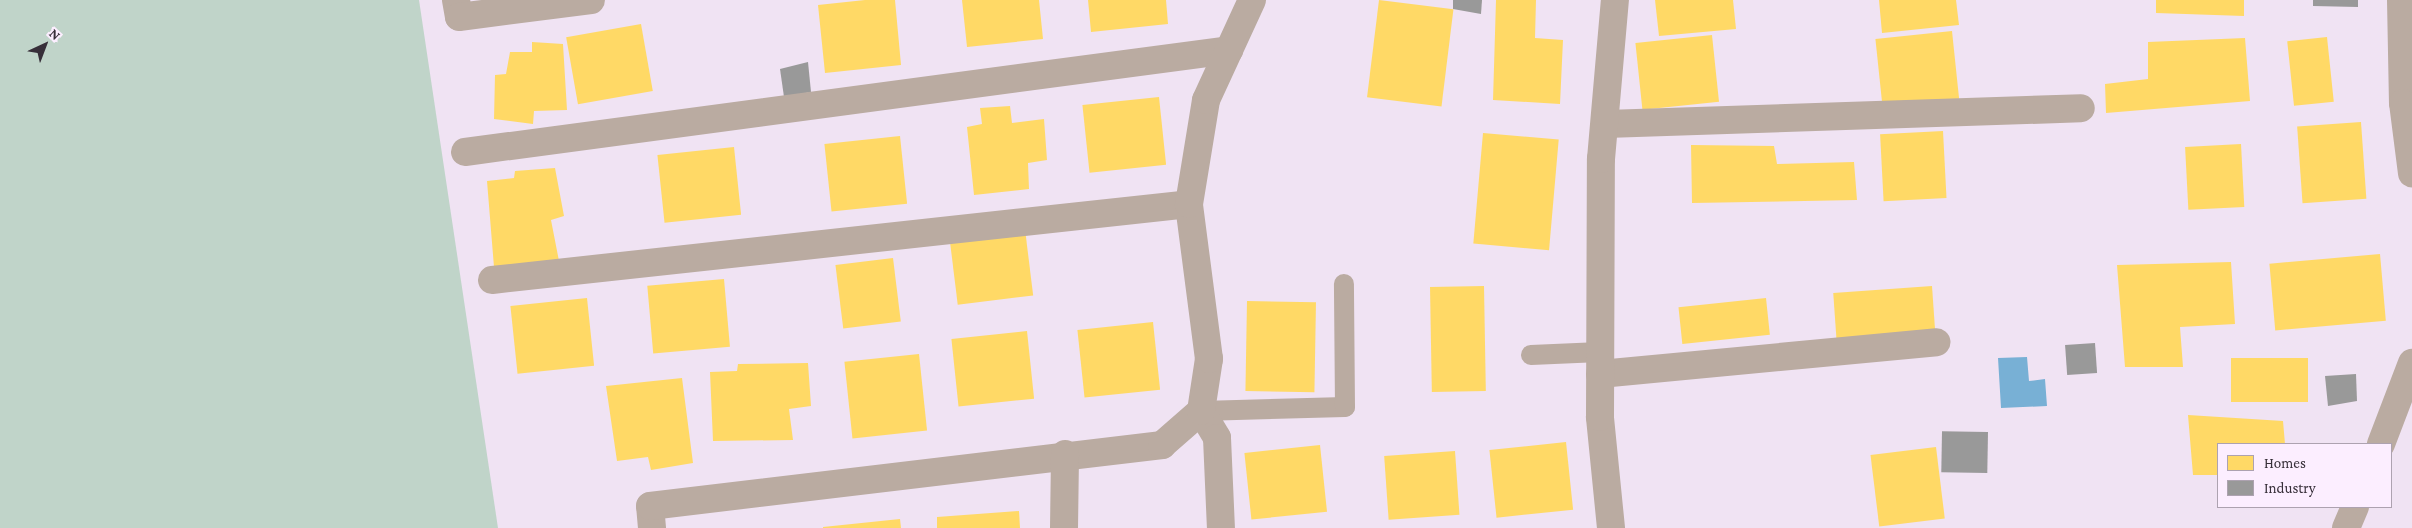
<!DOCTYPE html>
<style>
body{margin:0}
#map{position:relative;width:2412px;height:528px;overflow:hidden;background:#f0e3f3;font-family:"Crimson Pro",serif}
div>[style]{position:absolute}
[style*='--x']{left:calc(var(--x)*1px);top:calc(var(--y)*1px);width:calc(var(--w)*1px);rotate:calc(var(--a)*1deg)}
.green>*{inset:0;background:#c0d4c9}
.water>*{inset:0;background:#78b0d5}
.homes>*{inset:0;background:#ffd966;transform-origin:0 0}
.industry>*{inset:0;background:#999;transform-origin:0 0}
.service>*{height:20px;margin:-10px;padding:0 10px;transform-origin:10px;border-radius:10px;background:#baaba1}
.minor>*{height:28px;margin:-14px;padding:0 14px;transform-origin:14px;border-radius:14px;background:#baaba1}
span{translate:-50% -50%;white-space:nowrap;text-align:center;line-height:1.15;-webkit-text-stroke:5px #fceeff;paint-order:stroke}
.legend{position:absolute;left:2217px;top:443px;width:175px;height:65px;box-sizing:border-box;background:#fceeff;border:1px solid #ada2b0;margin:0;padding:6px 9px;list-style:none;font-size:15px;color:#372f39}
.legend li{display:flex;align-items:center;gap:10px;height:25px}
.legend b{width:25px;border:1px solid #ada2b0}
.north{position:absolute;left:20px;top:20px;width:50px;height:50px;-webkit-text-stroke:4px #fceeff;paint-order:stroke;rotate:43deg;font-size:14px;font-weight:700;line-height:20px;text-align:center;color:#372f39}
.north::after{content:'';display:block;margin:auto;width:18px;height:22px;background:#372f39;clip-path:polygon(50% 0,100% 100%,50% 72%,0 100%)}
</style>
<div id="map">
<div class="green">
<i style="clip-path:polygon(0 0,419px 0,498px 528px,0 528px)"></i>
</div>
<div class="water">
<i style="clip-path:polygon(2027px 357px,2029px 381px,2045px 379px,2047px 406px,2001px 408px,1998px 358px)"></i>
</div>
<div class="homes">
<i style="clip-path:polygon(865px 0,895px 0,901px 65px,825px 73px,818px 5px)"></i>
<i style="clip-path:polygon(962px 0,1039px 0,1043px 39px,967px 47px)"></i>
<i style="clip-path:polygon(1088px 0,1166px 0,1168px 24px,1091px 32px)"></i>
<i style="left:1379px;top:0;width:75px;height:98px;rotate:7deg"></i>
<i style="clip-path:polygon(1496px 0,1536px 0,1535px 38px,1563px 40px,1560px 104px,1493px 100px)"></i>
<i style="clip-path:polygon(1655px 0,1733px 0,1736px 29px,1659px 36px)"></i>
<i style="clip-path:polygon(1879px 0,1956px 0,1959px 25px,1882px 33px)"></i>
<i style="clip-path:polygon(2156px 0,2244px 0,2244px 16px,2156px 13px)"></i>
<i style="left:641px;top:24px;width:68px;height:76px;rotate:80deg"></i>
<i style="left:1952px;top:31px;width:68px;height:77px;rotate:84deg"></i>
<i style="left:1712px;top:35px;width:67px;height:77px;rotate:84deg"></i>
<i style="left:2327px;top:37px;width:65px;height:40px;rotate:84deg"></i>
<i style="clip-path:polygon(2245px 38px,2250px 101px,2106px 113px,2105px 84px,2148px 79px,2148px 42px)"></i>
<i style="clip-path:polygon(532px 42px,563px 44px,567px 110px,534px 111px,533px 124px,494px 119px,495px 75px,506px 74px,510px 52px,532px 52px)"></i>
<i style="left:1159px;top:97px;width:68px;height:77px;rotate:84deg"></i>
<i style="clip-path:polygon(1010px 106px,1012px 123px,1044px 119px,1047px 160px,1028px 163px,1029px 189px,974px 195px,967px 127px,982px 124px,980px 108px)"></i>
<i style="left:2361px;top:122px;width:77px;height:64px;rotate:86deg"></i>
<i style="left:1943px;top:131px;width:67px;height:63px;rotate:87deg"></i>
<i style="left:1483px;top:133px;width:76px;height:111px;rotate:5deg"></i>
<i style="left:900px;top:136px;width:68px;height:76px;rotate:84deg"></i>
<i style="left:2241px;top:144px;width:63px;height:56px;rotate:87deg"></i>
<i style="clip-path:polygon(1691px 145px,1774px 146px,1777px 164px,1854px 162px,1857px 200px,1692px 203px)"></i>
<i style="left:734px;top:147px;width:68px;height:77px;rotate:84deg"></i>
<i style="clip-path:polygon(555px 168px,564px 216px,551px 220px,559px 261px,494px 267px,487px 181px,514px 178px,515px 171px)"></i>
<i style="left:1025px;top:229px;width:67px;height:76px;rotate:83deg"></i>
<i style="left:2380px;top:254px;width:67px;height:111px;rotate:85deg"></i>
<i style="left:893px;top:258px;width:64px;height:58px;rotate:83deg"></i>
<i style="clip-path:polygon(2231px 262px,2235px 324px,2180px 327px,2183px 367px,2125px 367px,2117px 265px)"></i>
<i style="left:724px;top:279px;width:68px;height:77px;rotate:85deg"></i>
<i style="left:1484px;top:286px;width:105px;height:54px;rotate:89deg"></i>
<i style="left:1932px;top:286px;width:48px;height:99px;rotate:86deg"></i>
<i style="left:587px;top:298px;width:68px;height:77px;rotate:84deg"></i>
<i style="left:1766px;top:298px;width:37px;height:88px;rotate:84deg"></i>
<i style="left:1247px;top:301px;width:69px;height:90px;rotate:1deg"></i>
<i style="left:1153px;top:322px;width:68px;height:76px;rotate:84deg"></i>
<i style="left:1027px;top:331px;width:68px;height:76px;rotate:84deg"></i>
<i style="left:919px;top:354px;width:77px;height:75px;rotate:84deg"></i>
<i style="left:2308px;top:358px;width:44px;height:77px;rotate:90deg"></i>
<i style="clip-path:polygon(808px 363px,811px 406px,789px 409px,793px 440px,713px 441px,710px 372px,737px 371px,738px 364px)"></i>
<i style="clip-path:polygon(682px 378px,693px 463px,651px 470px,648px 457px,617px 461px,606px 386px)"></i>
<i style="clip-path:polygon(2188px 415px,2283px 421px,2285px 444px,2218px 444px,2218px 475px,2193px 475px)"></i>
<i style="left:1566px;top:442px;width:68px;height:77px;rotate:84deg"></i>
<i style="left:1320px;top:445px;width:67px;height:76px;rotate:84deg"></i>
<i style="left:1936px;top:447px;width:72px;height:66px;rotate:83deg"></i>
<i style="left:1455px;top:451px;width:64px;height:71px;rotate:86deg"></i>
<i style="clip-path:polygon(1019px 511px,1020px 528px,937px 528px,937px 517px)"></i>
<i style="clip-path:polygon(900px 519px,901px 528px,823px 528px,823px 527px)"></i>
</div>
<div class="industry">
<i style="clip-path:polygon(1453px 0,1482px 0,1481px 14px,1453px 9px)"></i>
<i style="clip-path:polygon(2313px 0,2358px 0,2358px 7px,2313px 6px)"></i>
<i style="clip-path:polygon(808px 62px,811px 92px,784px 97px,780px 69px)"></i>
<i style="left:2095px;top:343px;width:30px;height:30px;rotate:86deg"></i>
<i style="clip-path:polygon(2356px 374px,2357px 401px,2328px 406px,2325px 376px)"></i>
<i style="left:1988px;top:432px;width:41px;height:46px;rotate:91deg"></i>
</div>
<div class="service">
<i style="--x:1531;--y:355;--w:69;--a:-2.5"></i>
<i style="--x:1201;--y:411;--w:144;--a:-1.6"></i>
<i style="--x:1345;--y:407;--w:123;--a:-90.5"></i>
</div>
<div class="minor">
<i style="--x:456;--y:0;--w:17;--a:80"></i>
<i style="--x:459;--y:17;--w:133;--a:-7.3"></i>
<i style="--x:2401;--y:0;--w:103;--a:88.9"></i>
<i style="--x:2403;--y:103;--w:71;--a:82.7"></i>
<i style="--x:1606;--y:124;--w:475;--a:-1.9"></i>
<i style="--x:465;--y:152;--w:771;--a:-7.6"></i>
<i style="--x:492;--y:280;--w:701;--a:-6.22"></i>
<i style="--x:1600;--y:374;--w:338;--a:-5.4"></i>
<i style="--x:1201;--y:411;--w:31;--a:59"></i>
<i style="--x:1217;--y:438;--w:90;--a:87.5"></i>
<i style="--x:2381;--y:444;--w:87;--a:-69.1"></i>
<i style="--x:652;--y:528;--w:22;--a:-95"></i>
<i style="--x:650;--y:506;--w:516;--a:-6.79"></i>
<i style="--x:1162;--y:445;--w:52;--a:-41.1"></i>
<i style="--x:1201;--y:411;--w:53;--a:-81.3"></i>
<i style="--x:1209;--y:359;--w:156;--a:-97.4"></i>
<i style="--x:1189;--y:204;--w:105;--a:-80.7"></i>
<i style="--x:1206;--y:100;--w:110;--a:-65.3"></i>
<i style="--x:1064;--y:528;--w:74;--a:-89.2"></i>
<i style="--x:1611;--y:528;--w:112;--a:-95.7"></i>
<i style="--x:1600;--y:417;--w:258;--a:-89.8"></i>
<i style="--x:1601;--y:159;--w:160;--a:-85"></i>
<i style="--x:2346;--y:528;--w:23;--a:-67"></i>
</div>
<ul class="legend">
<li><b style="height:14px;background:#ffd966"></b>Homes</li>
<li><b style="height:14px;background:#999"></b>Industry</li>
</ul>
<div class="north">N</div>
</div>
